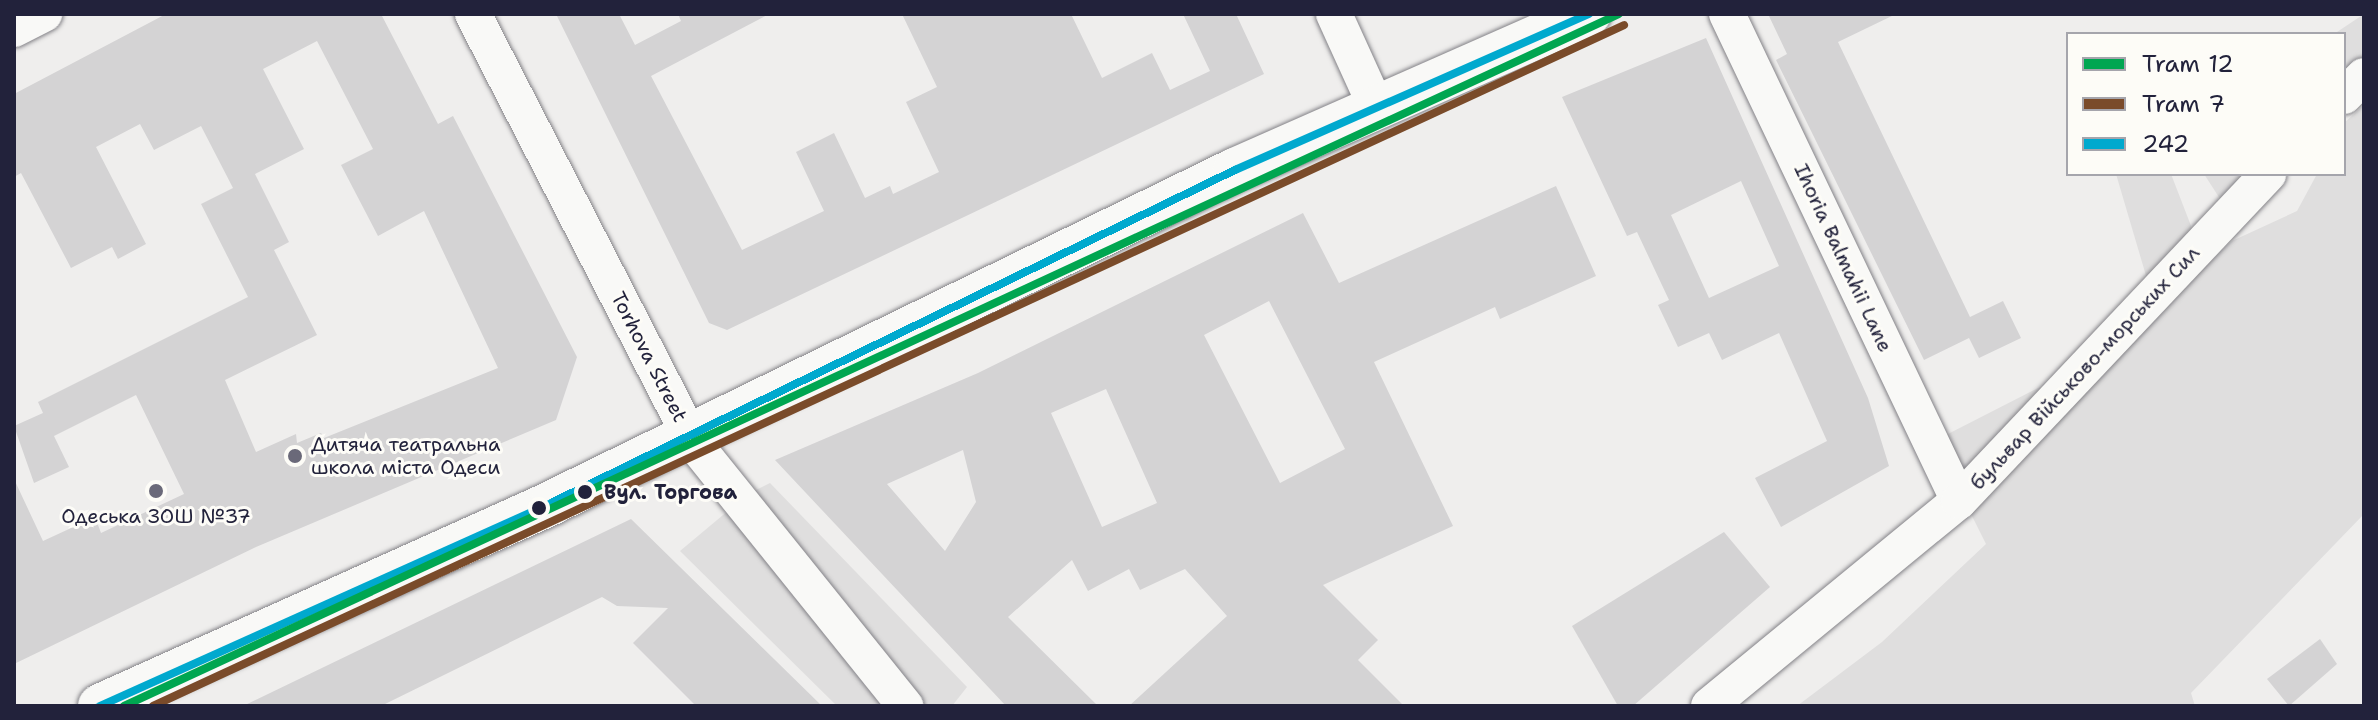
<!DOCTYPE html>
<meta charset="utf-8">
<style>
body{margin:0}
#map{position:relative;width:2378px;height:720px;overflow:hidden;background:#efeeed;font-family:"Shantell Sans",sans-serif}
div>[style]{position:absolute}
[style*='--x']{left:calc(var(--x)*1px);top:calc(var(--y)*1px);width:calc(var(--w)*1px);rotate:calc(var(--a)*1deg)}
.green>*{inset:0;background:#dfdede}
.building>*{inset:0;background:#d4d3d4}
.roads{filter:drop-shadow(0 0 2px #838287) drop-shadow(0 0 2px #838287)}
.minor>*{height:36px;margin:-18px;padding:0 18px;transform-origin:18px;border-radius:18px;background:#f9f9f7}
.major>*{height:44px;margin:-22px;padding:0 22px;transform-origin:22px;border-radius:22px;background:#f9f9f7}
.bus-1>*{height:8px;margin:-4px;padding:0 4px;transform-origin:4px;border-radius:4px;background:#00a9ce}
.tram-1>*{height:8px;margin:-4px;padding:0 4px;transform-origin:4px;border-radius:4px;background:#00a651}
.tram-2>*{height:8px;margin:-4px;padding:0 4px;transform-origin:4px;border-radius:4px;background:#7a4b2a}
.dots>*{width:22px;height:22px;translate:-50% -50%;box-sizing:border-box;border:4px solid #fdfcf7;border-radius:50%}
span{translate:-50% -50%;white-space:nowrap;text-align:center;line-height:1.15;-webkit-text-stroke:6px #fdfcf7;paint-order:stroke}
.street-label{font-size:20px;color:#22223b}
.poi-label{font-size:20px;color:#22223b}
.left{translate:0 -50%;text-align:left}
.stop-label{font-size:20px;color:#22223b;font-weight:700}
.frame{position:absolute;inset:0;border:16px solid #22223b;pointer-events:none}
.legend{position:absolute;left:2066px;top:32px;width:280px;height:144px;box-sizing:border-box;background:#fdfcf7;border:2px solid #a5a5ac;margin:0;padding:10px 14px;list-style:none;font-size:24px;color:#22223b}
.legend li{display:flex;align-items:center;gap:16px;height:40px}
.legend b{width:40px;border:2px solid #a5a5ac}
</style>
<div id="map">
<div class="green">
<i style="clip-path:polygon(2364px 14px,2364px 57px,2344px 78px,2344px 34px,2334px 34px)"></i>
<i style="clip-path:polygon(2364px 105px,2364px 514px,2191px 693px,2195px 706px,1797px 706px,1882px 642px,1986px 544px,1970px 512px,2144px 323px,2232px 241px,2297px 211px,2317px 174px,2344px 174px,2344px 123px)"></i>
<i style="clip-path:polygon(2116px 174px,2171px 174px,2193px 231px,2147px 279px)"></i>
<i style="clip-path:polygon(2204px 174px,2254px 174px,2224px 205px)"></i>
<i style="clip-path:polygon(2040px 387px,2048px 403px,1965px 483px,1944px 436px)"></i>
<i style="clip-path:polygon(770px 483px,967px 687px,952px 706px,907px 706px,742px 497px)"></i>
<i style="clip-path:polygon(735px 505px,895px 706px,837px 706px,680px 551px)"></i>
</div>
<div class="building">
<i style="clip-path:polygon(evenodd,166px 14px,381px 14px,438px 124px,453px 116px,577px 357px,556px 420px,256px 547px,14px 664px,14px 479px,43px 541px,95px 517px,101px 533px,184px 494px,136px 395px,54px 436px,69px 467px,34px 483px,14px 426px,43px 413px,38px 402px,248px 297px,201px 204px,233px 188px,201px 126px,154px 150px,140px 124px,96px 147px,146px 244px,118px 259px,112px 247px,71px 268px,21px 173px,14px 177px,14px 94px,166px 14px,317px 41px,373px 149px,341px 165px,378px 236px,424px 211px,498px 368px,324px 438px,321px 433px,297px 443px,296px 434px,256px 452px,225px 380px,317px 335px,274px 250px,289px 242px,255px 174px,304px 149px,263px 69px,317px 41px)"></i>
<i style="clip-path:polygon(556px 14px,619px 14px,635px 45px,681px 21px,678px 14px,769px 14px,651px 76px,742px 250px,824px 211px,796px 152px,834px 133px,865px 198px,890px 186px,893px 194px,939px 172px,906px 102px,937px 87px,902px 14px,1071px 14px,1102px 78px,1152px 53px,1170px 90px,1210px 71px,1183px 14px,1236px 14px,1264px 74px,727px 330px,709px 323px)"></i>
<i style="clip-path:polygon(1768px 14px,1896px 14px,1838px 42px,1970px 317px,2003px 301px,2021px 338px,1979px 358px,1969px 338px,1924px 360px,1776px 60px,1787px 54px)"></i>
<i style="clip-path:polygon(evenodd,1706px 38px,1868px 398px,1889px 466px,1781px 527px,1755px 478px,1827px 441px,1779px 333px,1722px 360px,1709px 333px,1678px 347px,1658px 305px,1669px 300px,1637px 232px,1627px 236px,1562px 97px,1706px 38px,1741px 181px,1779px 266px,1709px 298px,1671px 215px,1741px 181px)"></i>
<i style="clip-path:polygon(evenodd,1556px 186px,1596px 276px,1500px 319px,1495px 307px,1374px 362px,1453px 526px,1323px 585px,1378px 640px,1358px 660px,1404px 706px,1129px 706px,1227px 616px,1185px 569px,1140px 590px,1129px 569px,1088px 591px,1072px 560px,1008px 617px,1098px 706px,1006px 706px,775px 460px,978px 373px,1303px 213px,1339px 283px,1556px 186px,1269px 301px,1345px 449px,1280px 483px,1204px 335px,1269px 301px,1556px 186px,1106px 389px,1157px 503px,1102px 527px,1051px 413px,1106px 389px,1556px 186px,963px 450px,976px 502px,945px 551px,887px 484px,963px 450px)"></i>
<i style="clip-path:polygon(631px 519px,822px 706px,696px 706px,633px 643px,668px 608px,617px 606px,602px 597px,381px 706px,243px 706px)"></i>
<i style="clip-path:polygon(1724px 532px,1770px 587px,1633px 706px,1618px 706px,1572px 626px)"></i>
<i style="clip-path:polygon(2320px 639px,2337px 664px,2289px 706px,2267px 679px)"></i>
</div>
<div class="roads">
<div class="minor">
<i style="--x:473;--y:14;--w:481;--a:62.8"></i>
<i style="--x:693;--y:442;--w:339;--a:51.2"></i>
<i style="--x:1334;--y:14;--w:104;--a:65.6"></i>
<i style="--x:1727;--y:14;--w:539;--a:64.53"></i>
<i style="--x:14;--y:29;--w:34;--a:-27"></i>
<i style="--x:2344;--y:96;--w:28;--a:-45"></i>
<i style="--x:1709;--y:706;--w:323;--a:-39.4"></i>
<i style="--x:1959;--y:501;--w:450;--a:-46.6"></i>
</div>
<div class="major">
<i style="--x:100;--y:706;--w:497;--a:-24.2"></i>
<i style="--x:553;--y:502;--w:759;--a:-25.96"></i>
<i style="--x:1235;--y:170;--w:387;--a:-23.8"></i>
</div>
</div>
<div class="bus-1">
<i style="--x:100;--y:706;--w:497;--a:-24.2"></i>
<i style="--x:553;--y:502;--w:759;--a:-25.96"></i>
<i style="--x:1235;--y:170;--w:387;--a:-23.8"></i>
</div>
<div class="tram-1">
<i style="--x:124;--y:706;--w:1647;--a:-24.84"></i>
</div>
<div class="tram-2">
<i style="--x:153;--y:706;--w:1621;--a:-24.84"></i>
</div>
<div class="dots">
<i style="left:295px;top:456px;background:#6a6979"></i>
<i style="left:156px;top:491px;background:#6a6979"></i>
<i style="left:585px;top:492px;background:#22223b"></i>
<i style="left:539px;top:508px;background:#22223b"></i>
</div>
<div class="street-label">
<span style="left:1843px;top:258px;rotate:65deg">Ihoria Balmahii Lane</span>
<span style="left:649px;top:357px;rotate:63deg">Torhova Street</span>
<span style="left:2085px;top:368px;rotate:-47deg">бульвар Військово-морських Сил</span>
</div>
<div class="poi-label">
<span class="left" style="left:311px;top:456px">Дитяча театральна<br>школа міста Одеси</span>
<span style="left:156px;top:516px">Одеська ЗОШ №37</span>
</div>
<div class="stop-label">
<span class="left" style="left:604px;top:492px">Вул. Торгова</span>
</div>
<div class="frame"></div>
<ul class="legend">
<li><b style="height:10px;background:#00a651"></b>Tram 12</li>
<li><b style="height:10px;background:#7a4b2a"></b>Tram 7</li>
<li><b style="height:10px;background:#00a9ce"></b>242</li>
</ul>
</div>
